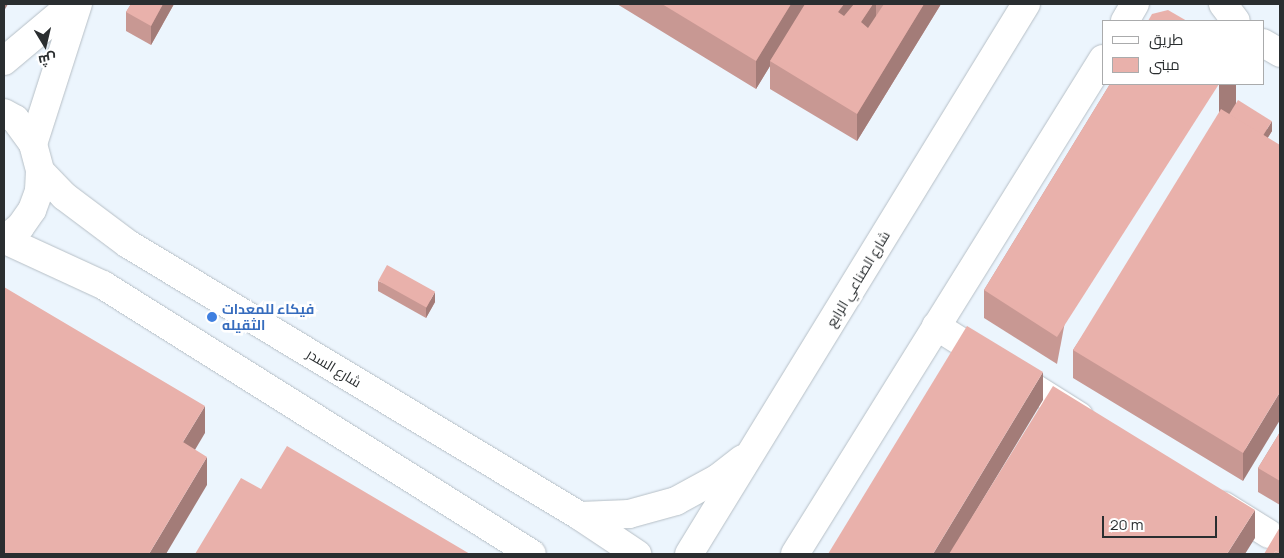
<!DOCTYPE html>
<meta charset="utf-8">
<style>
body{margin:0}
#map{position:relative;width:1284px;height:558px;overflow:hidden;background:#ecf5fd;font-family:Manrope,Cairo,sans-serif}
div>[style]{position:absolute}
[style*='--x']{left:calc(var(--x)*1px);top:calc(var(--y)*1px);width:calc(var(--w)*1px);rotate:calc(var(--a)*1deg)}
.roads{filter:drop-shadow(0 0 1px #b6bfc6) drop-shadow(0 0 1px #b6bfc6)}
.minor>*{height:28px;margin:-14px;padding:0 14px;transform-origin:14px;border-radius:14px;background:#fff}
.major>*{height:28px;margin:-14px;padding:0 14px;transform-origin:14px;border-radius:14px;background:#fff}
.wall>*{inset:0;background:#c89893}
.shaded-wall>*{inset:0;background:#a37c78;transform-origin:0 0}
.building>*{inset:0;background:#e9b1ab;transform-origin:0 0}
.dots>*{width:14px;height:14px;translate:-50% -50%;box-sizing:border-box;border:2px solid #fff;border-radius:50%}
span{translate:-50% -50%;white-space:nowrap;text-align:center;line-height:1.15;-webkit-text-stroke:5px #fff;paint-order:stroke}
.street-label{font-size:14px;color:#2a2e30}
.shop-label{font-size:14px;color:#366cbe;font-weight:700}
.left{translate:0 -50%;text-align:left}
.frame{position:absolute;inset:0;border:5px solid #2a2e30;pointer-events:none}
.legend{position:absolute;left:1102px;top:20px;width:162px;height:65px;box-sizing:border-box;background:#fff;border:1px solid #aaabac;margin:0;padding:6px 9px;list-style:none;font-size:15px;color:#2a2e30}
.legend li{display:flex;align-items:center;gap:10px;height:25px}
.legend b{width:25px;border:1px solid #aaabac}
.north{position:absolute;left:20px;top:20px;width:50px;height:50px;-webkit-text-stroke:4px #fff;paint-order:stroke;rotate:171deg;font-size:14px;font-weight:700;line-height:20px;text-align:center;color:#2a2e30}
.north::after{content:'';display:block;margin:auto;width:18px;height:22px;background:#2a2e30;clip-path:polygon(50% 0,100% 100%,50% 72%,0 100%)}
.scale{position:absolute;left:1102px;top:516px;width:115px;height:22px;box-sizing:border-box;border:2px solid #2a2e30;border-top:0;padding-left:6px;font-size:15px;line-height:18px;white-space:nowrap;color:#2a2e30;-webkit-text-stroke:4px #fff;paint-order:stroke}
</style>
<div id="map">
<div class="roads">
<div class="minor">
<i style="--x:1223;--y:4;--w:21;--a:53"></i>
<i style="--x:1263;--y:43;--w:20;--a:30"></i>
<i style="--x:4;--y:61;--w:89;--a:-40"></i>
<i style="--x:4;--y:113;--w:13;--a:29"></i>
<i style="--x:15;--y:119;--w:31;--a:54"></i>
<i style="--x:33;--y:144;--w:28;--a:75"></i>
<i style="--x:40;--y:171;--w:20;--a:93"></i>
<i style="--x:39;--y:191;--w:20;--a:110"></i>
<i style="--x:32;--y:210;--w:21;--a:125"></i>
<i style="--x:20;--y:227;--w:21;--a:141"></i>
<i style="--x:33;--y:144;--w:147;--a:-72.2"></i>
<i style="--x:40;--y:171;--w:35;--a:46"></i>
<i style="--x:64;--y:196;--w:80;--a:36.9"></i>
<i style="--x:128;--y:244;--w:528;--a:31.04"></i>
<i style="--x:580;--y:516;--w:69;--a:33.7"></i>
<i style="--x:5;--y:240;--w:108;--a:24.7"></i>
<i style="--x:103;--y:285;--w:506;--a:32.09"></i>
<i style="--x:936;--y:326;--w:169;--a:32.2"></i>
<i style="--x:1224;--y:506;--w:53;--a:31.9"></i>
</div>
<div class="major">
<i style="--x:1125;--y:21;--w:20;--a:-60"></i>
<i style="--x:580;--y:516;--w:49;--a:-2.3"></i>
<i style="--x:629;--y:514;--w:49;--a:-15.5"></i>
<i style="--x:676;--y:501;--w:48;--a:-28.7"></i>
<i style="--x:718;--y:478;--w:31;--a:-38"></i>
<i style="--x:689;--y:554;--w:645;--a:-58.5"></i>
<i style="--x:795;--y:554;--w:583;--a:-58.11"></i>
</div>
</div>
<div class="wall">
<i style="clip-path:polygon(131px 4px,174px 4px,151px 45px,126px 31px,126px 12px)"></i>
<i style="clip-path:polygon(617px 4px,941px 4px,857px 141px,770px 89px,770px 66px,756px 89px)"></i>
<i style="clip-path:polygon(1110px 84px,1057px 364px,984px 318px,984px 290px)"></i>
<i style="clip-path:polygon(1229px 114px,1272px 131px,1268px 137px,1243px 481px,1073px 378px,1073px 350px)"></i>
<i style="clip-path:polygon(378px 281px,435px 302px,426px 318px,378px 291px)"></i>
<i style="clip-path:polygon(1280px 432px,1280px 505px,1258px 492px,1258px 468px)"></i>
</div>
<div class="shaded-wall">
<i style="clip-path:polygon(4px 4px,8px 4px,4px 11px)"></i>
<i style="clip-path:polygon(163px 4px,174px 4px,151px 45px,151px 26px)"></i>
<i style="clip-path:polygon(791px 4px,808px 4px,770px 61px,770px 66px,756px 89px,756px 61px)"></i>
<i style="clip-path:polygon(844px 4px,855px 4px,838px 39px,838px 12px)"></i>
<i style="clip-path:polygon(873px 4px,876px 4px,876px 27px,861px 50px,861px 22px)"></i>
<i style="clip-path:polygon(924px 4px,941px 4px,857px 141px,857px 114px)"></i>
<i style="left:1219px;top:84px;width:17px;height:300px"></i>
<i style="clip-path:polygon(1272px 121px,1272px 131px,1256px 157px,1256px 147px)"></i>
<i style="clip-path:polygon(435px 292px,435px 302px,426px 318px,426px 308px)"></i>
<i style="clip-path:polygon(1043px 372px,1043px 400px,950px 554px,933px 554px)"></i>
<i style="clip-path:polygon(1280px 392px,1280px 420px,1243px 481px,1243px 453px)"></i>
<i style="clip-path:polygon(205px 406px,205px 433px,183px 470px,183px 442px)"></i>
<i style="clip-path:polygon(207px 457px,207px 485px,166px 554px,149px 554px)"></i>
<i style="clip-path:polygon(1255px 510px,1255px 538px,1245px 554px,1227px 554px)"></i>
</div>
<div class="building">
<i style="clip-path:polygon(131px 4px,163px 4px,151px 26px,126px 12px)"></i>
<i style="clip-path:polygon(662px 4px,791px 4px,756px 61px)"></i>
<i style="clip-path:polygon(805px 4px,844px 4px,838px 12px,844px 16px,854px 4px,873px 4px,861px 22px,868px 28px,884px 4px,924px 4px,857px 114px,770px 61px)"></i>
<i style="clip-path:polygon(1168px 10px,1187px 21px,1148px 21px,1152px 14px)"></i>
<i style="clip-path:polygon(1110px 84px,1219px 84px,1057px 337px,984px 290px)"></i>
<i style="left:1238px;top:100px;width:40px;height:17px;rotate:32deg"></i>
<i style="clip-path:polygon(1221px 109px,1280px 145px,1280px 392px,1243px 453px,1073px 350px)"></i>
<i style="left:387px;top:265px;width:55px;height:18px;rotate:29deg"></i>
<i style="clip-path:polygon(4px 287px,205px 406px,183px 442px,207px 457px,149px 554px,4px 554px)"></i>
<i style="clip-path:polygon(967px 326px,1043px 372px,933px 554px,828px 554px)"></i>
<i style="clip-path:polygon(1053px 386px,1255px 510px,1227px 554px,949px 554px)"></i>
<i style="clip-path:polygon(1280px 432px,1280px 481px,1258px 468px)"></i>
<i style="clip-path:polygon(287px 446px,470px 554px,195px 554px,241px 478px,261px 489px)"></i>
<i style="clip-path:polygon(1280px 527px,1280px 554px,1276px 551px,1273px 554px,1264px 554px)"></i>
<i style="clip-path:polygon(1276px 551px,1280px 554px,1273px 554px)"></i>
</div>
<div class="dots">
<i style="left:212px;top:317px;background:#3f7fe0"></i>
</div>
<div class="street-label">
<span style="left:858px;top:279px;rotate:-59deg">شارع الصناعي الرابع</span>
<span style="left:334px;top:368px;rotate:31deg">شارع السدر</span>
</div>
<div class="shop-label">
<span class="left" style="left:222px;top:317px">فيكاء للمعدات<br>الثقيله</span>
</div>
<div class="frame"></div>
<ul class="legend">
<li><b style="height:6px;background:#fff"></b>طريق</li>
<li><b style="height:14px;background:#e9b1ab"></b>مبنى</li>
</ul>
<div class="north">ش</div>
<div class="scale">20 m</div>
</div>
